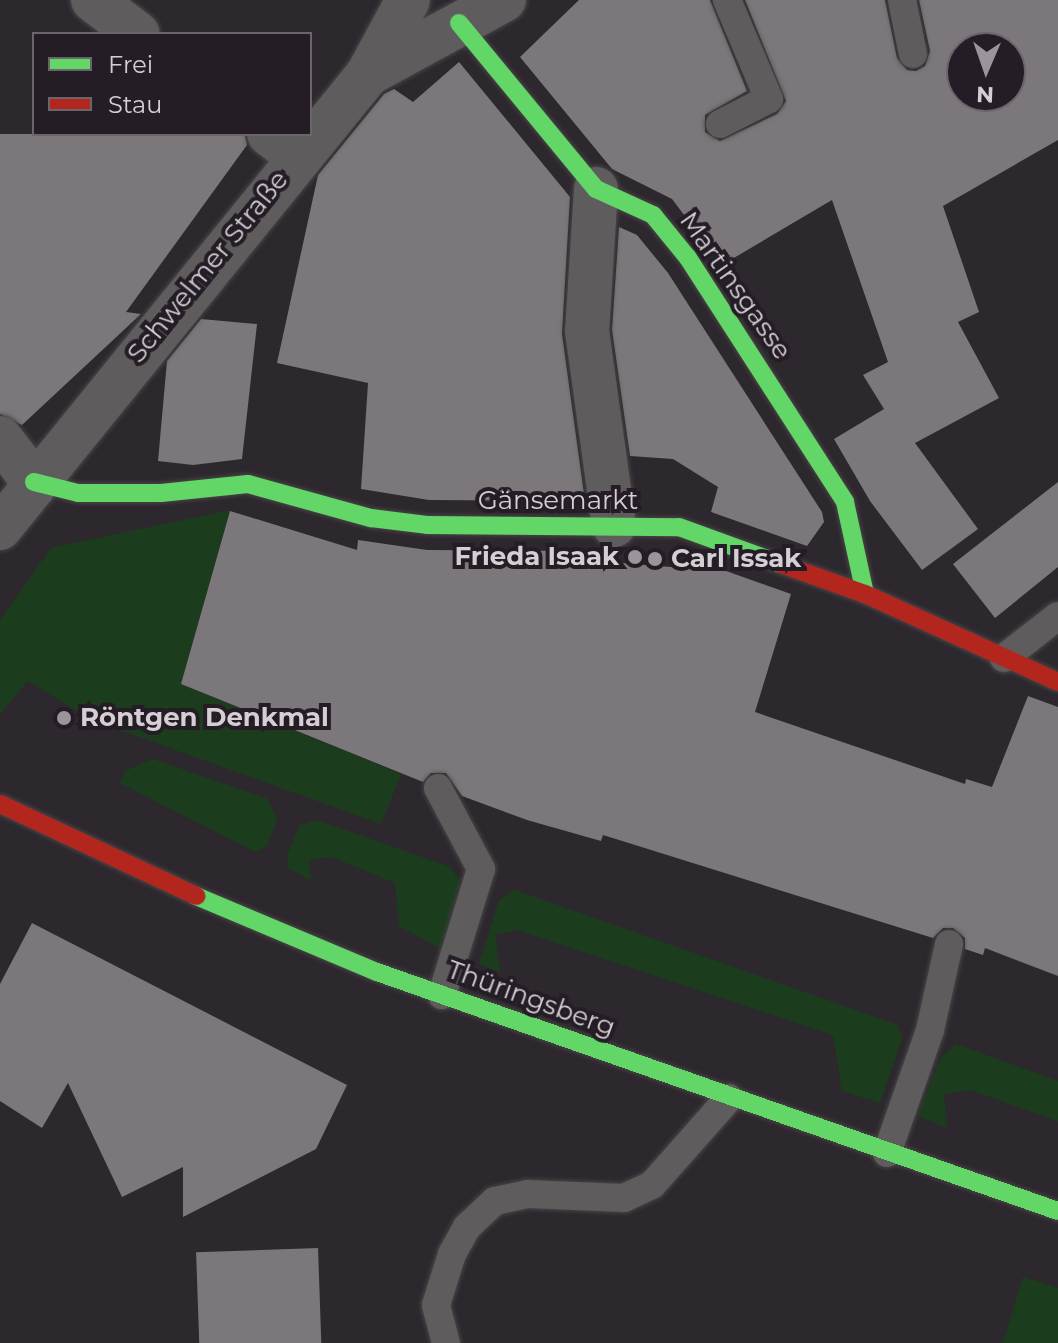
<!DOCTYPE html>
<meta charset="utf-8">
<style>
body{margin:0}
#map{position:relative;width:1058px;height:1343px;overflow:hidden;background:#2d282d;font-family:Montserrat,sans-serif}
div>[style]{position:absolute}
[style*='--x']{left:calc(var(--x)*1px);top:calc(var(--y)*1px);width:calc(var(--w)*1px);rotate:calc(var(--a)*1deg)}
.green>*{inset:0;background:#1b3d1d}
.building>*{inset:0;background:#7b777b;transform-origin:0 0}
.roads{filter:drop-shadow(0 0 2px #474447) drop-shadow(0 0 2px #474447)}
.lane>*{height:28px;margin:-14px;padding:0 14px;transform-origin:14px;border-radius:14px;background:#5e5c5c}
.street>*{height:44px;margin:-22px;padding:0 22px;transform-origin:22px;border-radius:22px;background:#5e5c5c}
.fast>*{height:18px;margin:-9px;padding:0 9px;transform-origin:9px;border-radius:9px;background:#63d668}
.jam>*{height:18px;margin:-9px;padding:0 9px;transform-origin:9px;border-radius:9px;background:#b3261e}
.dots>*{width:22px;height:22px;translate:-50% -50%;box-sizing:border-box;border:4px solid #251d25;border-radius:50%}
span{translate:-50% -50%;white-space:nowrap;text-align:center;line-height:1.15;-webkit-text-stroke:8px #251d25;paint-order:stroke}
.street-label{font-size:26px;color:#d5cfd5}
.poi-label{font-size:26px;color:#d5cfd5;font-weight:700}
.right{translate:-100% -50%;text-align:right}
.left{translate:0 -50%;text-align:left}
.legend{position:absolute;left:32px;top:32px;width:280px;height:104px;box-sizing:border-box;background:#251d25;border:2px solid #6b646b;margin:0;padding:10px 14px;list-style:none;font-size:24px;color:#d5cfd5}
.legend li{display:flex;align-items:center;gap:16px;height:40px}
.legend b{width:40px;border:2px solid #6b646b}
.north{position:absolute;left:946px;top:32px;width:80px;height:80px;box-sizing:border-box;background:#251d25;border:2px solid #6b646b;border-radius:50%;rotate:182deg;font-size:22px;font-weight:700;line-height:32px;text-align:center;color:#d5cfd5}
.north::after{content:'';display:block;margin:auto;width:28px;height:36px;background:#9a959a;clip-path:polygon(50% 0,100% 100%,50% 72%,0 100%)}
</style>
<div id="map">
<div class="green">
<i style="clip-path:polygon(230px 510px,181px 684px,401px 774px,381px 824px,90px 719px,28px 681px,0 714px,0 620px,51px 548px)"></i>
<i style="clip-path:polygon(153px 759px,268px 799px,277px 820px,267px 846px,255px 852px,120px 783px,125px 771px)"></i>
<i style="clip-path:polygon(317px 820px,450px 867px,460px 881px,440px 948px,399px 926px,395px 883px,331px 857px,309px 860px,311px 880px,289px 869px,287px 857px,299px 826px)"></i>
<i style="clip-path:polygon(515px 890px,898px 1025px,902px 1039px,880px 1103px,842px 1091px,833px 1035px,517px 930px,495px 934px,500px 972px,479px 964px,499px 900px)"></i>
<i style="clip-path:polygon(956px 1044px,1058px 1081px,1058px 1121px,970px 1090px,944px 1094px,947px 1128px,918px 1116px,941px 1057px)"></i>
<i style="clip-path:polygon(1023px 1277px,1058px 1288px,1058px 1343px,1003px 1343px)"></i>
</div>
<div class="building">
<i style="clip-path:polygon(evenodd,579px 0,710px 0,747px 91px,705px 115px,705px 132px,720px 141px,777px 114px,786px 101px,745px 0,885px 0,897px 58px,907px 70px,916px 71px,925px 66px,930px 51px,919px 0,1058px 0,1058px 140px,943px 206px,979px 312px,958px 322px,999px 398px,915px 443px,978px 529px,922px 570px,870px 501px,834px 439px,884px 409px,863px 375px,888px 362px,832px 200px,722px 265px,672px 199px,612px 169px,520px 57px,579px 0,962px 48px,1010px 48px,1010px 96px,962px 96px,962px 48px)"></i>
<i style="clip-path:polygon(459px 62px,570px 197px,562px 334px,585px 501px,429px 500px,361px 489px,368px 383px,277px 363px,318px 175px,384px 94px,394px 89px,413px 102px)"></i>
<i style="clip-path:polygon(0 134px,245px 134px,247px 145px,126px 312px,141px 314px,22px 425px,0 414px)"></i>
<i style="clip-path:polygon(619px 227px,637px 235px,668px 273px,822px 512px,824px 522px,807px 546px,711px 512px,718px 487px,673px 459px,630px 456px,612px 330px)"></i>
<i style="clip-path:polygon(201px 319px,257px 324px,242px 459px,193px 465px,158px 461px,167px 361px)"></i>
<i style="clip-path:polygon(1058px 482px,1058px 567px,995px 618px,953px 564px)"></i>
<i style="clip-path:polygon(230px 511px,357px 550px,358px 540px,427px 550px,594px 551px,595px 561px,696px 569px,698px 561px,791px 594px,755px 712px,965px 784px,966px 779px,992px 787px,1028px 696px,1058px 707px,1058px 976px,985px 948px,983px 955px,965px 949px,965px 938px,953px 928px,943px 928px,933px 938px,603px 835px,601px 841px,527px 820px,462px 796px,446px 773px,431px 773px,423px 782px,181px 684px)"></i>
<i style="clip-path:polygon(32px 923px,347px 1085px,316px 1149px,183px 1217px,183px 1167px,122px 1197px,68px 1083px,42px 1128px,0 1101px,0 984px)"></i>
<i style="left:318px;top:1248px;width:95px;height:122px;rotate:88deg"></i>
</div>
<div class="roads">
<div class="lane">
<i style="--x:902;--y:0;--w:55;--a:78.5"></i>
<i style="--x:720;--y:124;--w:55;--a:-27"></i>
<i style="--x:769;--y:99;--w:108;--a:-113"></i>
<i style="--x:1004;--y:658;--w:68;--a:-37.9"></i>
<i style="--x:438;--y:788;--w:92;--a:62"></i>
<i style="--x:481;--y:869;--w:132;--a:107.2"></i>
<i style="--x:887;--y:1153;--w:130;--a:-70.7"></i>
<i style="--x:930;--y:1030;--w:88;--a:-77.5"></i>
<i style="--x:446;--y:1343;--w:39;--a:-105"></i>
<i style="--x:436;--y:1305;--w:53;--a:-72.6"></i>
<i style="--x:452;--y:1254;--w:31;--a:-61"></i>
<i style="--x:467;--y:1227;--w:38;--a:-43"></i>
<i style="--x:495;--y:1201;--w:33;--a:-12"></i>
<i style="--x:527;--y:1194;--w:97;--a:2.4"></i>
<i style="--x:624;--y:1198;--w:31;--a:-25"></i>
<i style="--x:652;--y:1185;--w:116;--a:-48.5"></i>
</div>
<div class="street">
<i style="--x:93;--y:0;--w:56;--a:37.1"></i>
<i style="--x:368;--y:74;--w:155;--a:-28.6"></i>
<i style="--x:269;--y:134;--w:36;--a:37"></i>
<i style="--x:596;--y:189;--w:142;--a:93.6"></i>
<i style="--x:587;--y:331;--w:196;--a:82.1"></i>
<i style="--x:0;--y:438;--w:56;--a:52.3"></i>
<i style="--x:0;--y:528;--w:584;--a:-50.97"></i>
<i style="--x:368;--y:74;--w:84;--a:-61.6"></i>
</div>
<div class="fast">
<i style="--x:459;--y:23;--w:215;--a:50.5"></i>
<i style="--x:596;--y:189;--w:63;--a:24.5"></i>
<i style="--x:653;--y:215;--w:55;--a:50.9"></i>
<i style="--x:688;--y:258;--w:290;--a:57.2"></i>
<i style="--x:845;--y:502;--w:94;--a:77.7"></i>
<i style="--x:34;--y:482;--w:45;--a:14"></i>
<i style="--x:78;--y:493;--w:83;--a:0"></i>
<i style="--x:161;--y:493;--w:87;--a:-5.9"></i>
<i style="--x:248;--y:484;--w:128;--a:15.5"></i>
<i style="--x:371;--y:518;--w:56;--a:7.1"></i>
<i style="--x:427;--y:525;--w:252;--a:0.5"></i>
<i style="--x:679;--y:527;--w:109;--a:19.9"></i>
<i style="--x:196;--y:896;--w:196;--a:22.8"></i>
<i style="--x:377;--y:972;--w:722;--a:19.34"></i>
</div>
<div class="jam">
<i style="--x:781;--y:564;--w:89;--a:19.7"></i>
<i style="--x:865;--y:594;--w:212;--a:24.5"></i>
<i style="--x:0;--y:804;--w:217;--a:25.1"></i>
</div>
</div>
<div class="dots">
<i style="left:635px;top:557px;background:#9a959a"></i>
<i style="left:655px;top:559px;background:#9a959a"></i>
<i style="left:64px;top:718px;background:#9a959a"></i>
</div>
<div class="street-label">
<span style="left:208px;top:267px;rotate:-51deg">Schwelmer Straße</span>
<span style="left:735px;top:286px;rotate:55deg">Martinsgasse</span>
<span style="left:558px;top:501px">Gänsemarkt</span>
<span style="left:531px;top:999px;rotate:20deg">Thüringsberg</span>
</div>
<div class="poi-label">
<span class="right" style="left:619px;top:557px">Frieda Isaak</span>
<span class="left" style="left:671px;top:559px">Carl Issak</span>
<span class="left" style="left:80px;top:718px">Röntgen Denkmal</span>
</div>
<ul class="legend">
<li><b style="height:10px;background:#63d668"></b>Frei</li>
<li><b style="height:10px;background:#b3261e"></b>Stau</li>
</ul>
<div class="north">N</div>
</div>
